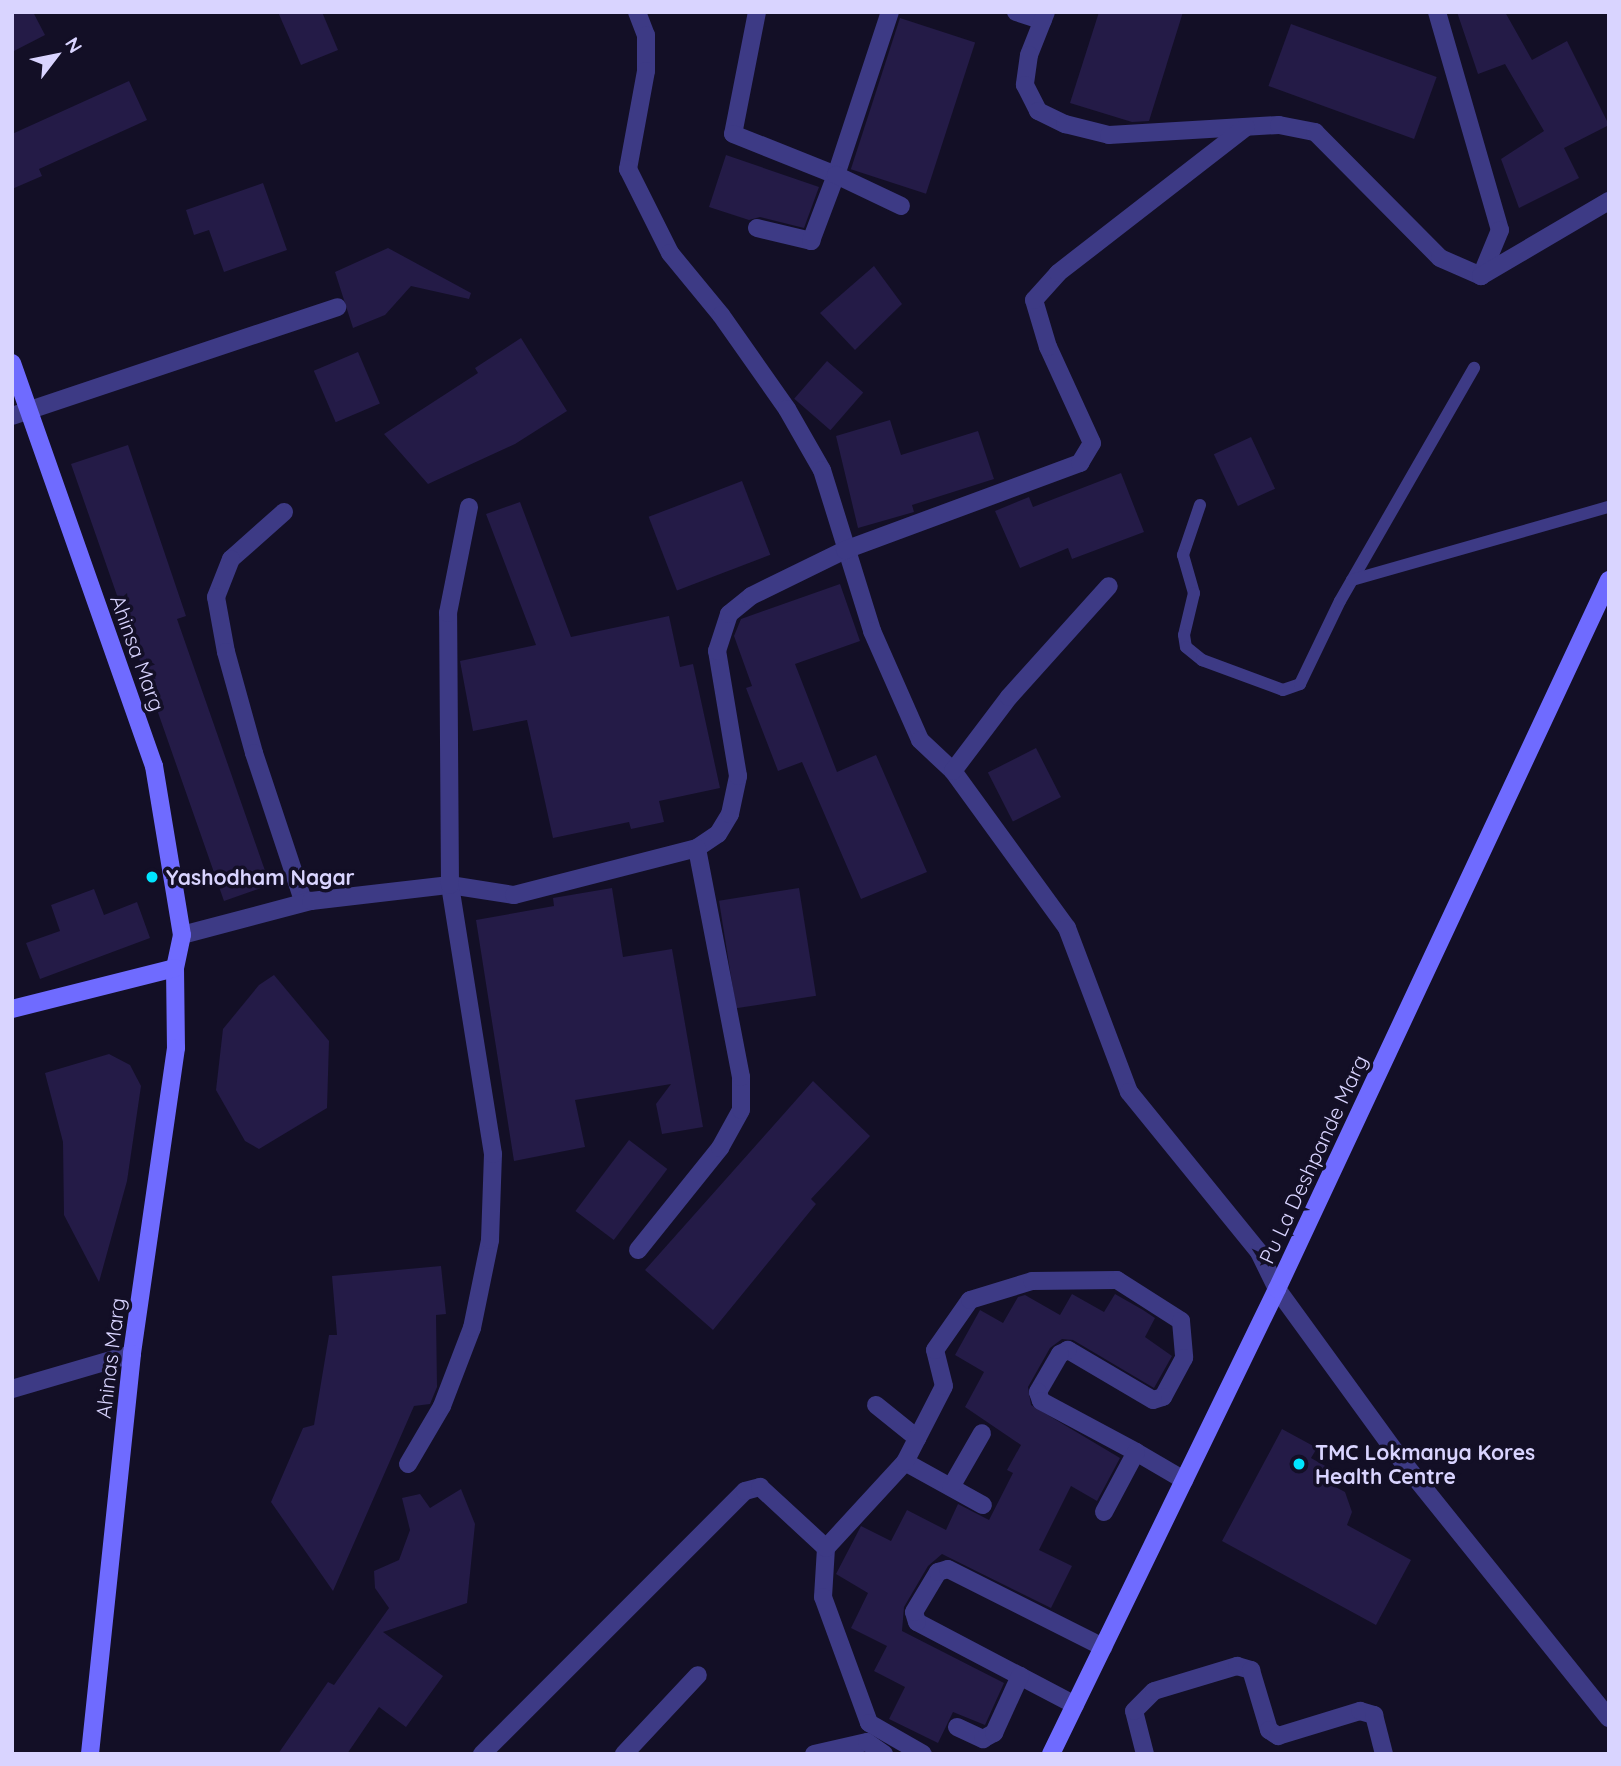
<!DOCTYPE html>
<style>
body{margin:0}
#map{position:relative;width:1621px;height:1766px;overflow:hidden;background:#130f26;font-family:Quicksand,sans-serif}
div>[style]{position:absolute}
[style*='--x']{left:calc(var(--x)*1px);top:calc(var(--y)*1px);width:calc(var(--w)*1px);rotate:calc(var(--a)*1deg)}
.building>*{inset:0;background:#241b47;transform-origin:0 0}
.lane>*{height:12px;margin:-6px;padding:0 6px;transform-origin:6px;border-radius:6px;background:#3d3a85}
.street>*{height:18px;margin:-9px;padding:0 9px;transform-origin:9px;border-radius:9px;background:#3d3a85}
.secondary>*{height:18px;margin:-9px;padding:0 9px;transform-origin:9px;border-radius:9px;background:#6f6bff}
.dots>*{width:19px;height:19px;translate:-50% -50%;box-sizing:border-box;border:4px solid #130f26;border-radius:50%}
span{translate:-50% -50%;white-space:nowrap;text-align:center;line-height:1.15;-webkit-text-stroke:7px #130f26;paint-order:stroke}
.street-label{font-size:21px;color:#d9d4ff}
.poi-label{font-size:21px;color:#d9d4ff;font-weight:700}
.left{translate:0 -50%;text-align:left}
.frame{position:absolute;inset:0;border:14px solid #d9d4ff;pointer-events:none}
.north{position:absolute;left:21px;top:21px;width:70px;height:70px;-webkit-text-stroke:5px #130f26;paint-order:stroke;rotate:58deg;font-size:19px;font-weight:700;line-height:28px;text-align:center;color:#d9d4ff}
.north::after{content:'';display:block;margin:auto;width:24px;height:32px;background:#d9d4ff;clip-path:polygon(50% 0,100% 100%,50% 72%,0 100%)}
</style>
<div id="map">
<div class="building">
<i style="clip-path:polygon(12px 12px,33px 12px,45px 35px,12px 52px)"></i>
<i style="clip-path:polygon(278px 12px,322px 12px,338px 50px,301px 65px)"></i>
<i style="clip-path:polygon(1099px 12px,1183px 12px,1149px 121px,1132px 122px,1070px 103px)"></i>
<i style="clip-path:polygon(1457px 12px,1505px 12px,1532px 60px,1567px 41px,1609px 125px,1564px 148px,1579px 178px,1519px 208px,1501px 159px,1544px 131px,1505px 64px,1478px 74px)"></i>
<i style="left:900px;top:18px;width:79px;height:159px;rotate:18deg"></i>
<i style="left:1291px;top:24px;width:155px;height:66px;rotate:20deg"></i>
<i style="clip-path:polygon(129px 81px,147px 120px,39px 169px,42px 176px,12px 189px,12px 134px)"></i>
<i style="clip-path:polygon(726px 155px,819px 187px,804px 228px,760px 217px,749px 220px,709px 207px)"></i>
<i style="clip-path:polygon(263px 183px,287px 250px,224px 272px,209px 230px,194px 235px,186px 210px)"></i>
<i style="clip-path:polygon(388px 248px,471px 293px,469px 299px,411px 286px,385px 315px,353px 328px,335px 272px)"></i>
<i style="clip-path:polygon(874px 266px,902px 304px,855px 350px,820px 313px)"></i>
<i style="clip-path:polygon(521px 338px,567px 411px,515px 444px,428px 484px,384px 434px,478px 373px,475px 368px)"></i>
<i style="left:358px;top:352px;width:56px;height:48px;rotate:67deg"></i>
<i style="left:827px;top:361px;width:48px;height:50px;rotate:41deg"></i>
<i style="clip-path:polygon(890px 420px,901px 455px,978px 431px,994px 479px,912px 505px,914px 512px,858px 528px,836px 436px)"></i>
<i style="left:1251px;top:437px;width:57px;height:41px;rotate:65deg"></i>
<i style="clip-path:polygon(128px 445px,186px 616px,177px 619px,270px 885px,224px 901px,71px 464px)"></i>
<i style="clip-path:polygon(1121px 473px,1144px 532px,1072px 559px,1068px 548px,1020px 568px,995px 511px,1029px 497px,1033px 507px)"></i>
<i style="left:742px;top:481px;width:79px;height:100px;rotate:69deg"></i>
<i style="clip-path:polygon(520px 502px,571px 637px,669px 616px,680px 667px,693px 664px,720px 788px,659px 801px,664px 822px,631px 829px,629px 822px,553px 838px,527px 720px,473px 731px,460px 661px,536px 645px,486px 514px)"></i>
<i style="clip-path:polygon(840px 584px,860px 641px,795px 664px,837px 772px,876px 755px,927px 872px,861px 899px,802px 762px,778px 771px,746px 688px,752px 686px,734px 636px,741px 619px)"></i>
<i style="left:1036px;top:748px;width:55px;height:54px;rotate:63deg"></i>
<i style="clip-path:polygon(612px 888px,623px 957px,672px 949px,703px 1127px,662px 1134px,656px 1104px,671px 1084px,575px 1100px,585px 1147px,514px 1161px,476px 920px,554px 906px,553px 898px)"></i>
<i style="left:799px;top:888px;width:109px;height:81px;rotate:81deg"></i>
<i style="clip-path:polygon(94px 889px,104px 915px,137px 902px,150px 938px,40px 979px,26px 943px,60px 931px,51px 905px)"></i>
<i style="clip-path:polygon(274px 975px,329px 1041px,327px 1108px,259px 1149px,245px 1141px,216px 1090px,223px 1029px,259px 985px)"></i>
<i style="clip-path:polygon(109px 1054px,130px 1065px,141px 1086px,127px 1181px,99px 1282px,64px 1215px,63px 1142px,45px 1073px)"></i>
<i style="clip-path:polygon(813px 1081px,870px 1136px,811px 1199px,816px 1204px,713px 1330px,645px 1270px)"></i>
<i style="left:629px;top:1140px;width:48px;height:89px;rotate:37deg"></i>
<i style="clip-path:polygon(441px 1266px,446px 1314px,436px 1315px,437px 1387px,430px 1404px,414px 1406px,333px 1591px,271px 1502px,303px 1428px,314px 1425px,329px 1335px,337px 1335px,332px 1276px)"></i>
<i style="clip-path:polygon(1072px 1294px,1104px 1312px,1115px 1294px,1143px 1310px,1155px 1318px,1145px 1337px,1172px 1356px,1154px 1388px,1073px 1340px,1062px 1339px,1050px 1348px,1028px 1387px,1031px 1405px,1120px 1458px,1097px 1501px,1071px 1486px,1039px 1550px,1072px 1566px,1051px 1608px,942px 1554px,928px 1566px,904px 1607px,902px 1631px,1004px 1683px,985px 1725px,953px 1712px,938px 1743px,889px 1719px,905px 1687px,874px 1671px,887px 1646px,851px 1628px,868px 1593px,836px 1574px,861px 1526px,891px 1541px,907px 1510px,946px 1530px,958px 1504px,989px 1520px,1013px 1473px,1007px 1470px,1021px 1445px,965px 1407px,984px 1372px,955px 1355px,980px 1310px,1003px 1323px,1018px 1297px,1025px 1295px,1060px 1315px)"></i>
<i style="clip-path:polygon(1282px 1429px,1317px 1448px,1311px 1458px,1334px 1471px,1328px 1483px,1345px 1492px,1352px 1512px,1347px 1525px,1411px 1560px,1376px 1625px,1222px 1541px)"></i>
<i style="clip-path:polygon(461px 1489px,475px 1524px,467px 1603px,383px 1632px,443px 1676px,406px 1727px,379px 1707px,347px 1754px,278px 1754px,328px 1682px,334px 1685px,389px 1608px,375px 1588px,374px 1571px,399px 1560px,410px 1530px,402px 1498px,420px 1494px,430px 1508px)"></i>
</div>
<div class="lane">
<i style="--x:1200;--y:505;--w:53;--a:108.8"></i>
<i style="--x:1183;--y:555;--w:40;--a:74"></i>
<i style="--x:1194;--y:593;--w:43;--a:103.4"></i>
<i style="--x:1184;--y:635;--w:12;--a:81"></i>
<i style="--x:1186;--y:647;--w:21;--a:39"></i>
<i style="--x:1202;--y:660;--w:86;--a:20.3"></i>
<i style="--x:1283;--y:690;--w:18;--a:-19"></i>
<i style="--x:1300;--y:684;--w:92;--a:-64.3"></i>
<i style="--x:1340;--y:601;--w:269;--a:-60.1"></i>
<i style="--x:1352;--y:580;--w:267;--a:-15.9"></i>
</div>
<div class="street">
<i style="--x:637;--y:12;--w:25;--a:69"></i>
<i style="--x:646;--y:35;--w:36;--a:90"></i>
<i style="--x:646;--y:71;--w:100;--a:100.4"></i>
<i style="--x:628;--y:169;--w:94;--a:63.4"></i>
<i style="--x:670;--y:253;--w:80;--a:50.6"></i>
<i style="--x:721;--y:315;--w:115;--a:54.9"></i>
<i style="--x:787;--y:409;--w:70;--a:60.2"></i>
<i style="--x:822;--y:470;--w:169;--a:72.7"></i>
<i style="--x:872;--y:631;--w:119;--a:66.2"></i>
<i style="--x:920;--y:740;--w:45;--a:43.2"></i>
<i style="--x:953;--y:771;--w:194;--a:54"></i>
<i style="--x:1067;--y:928;--w:175;--a:69.3"></i>
<i style="--x:1129;--y:1092;--w:206;--a:50.9"></i>
<i style="--x:1259;--y:1252;--w:41;--a:64.1"></i>
<i style="--x:1277;--y:1289;--w:213;--a:54"></i>
<i style="--x:1402;--y:1461;--w:330;--a:51.2"></i>
<i style="--x:757;--y:12;--w:124;--a:101.1"></i>
<i style="--x:733;--y:134;--w:111;--a:21.7"></i>
<i style="--x:836;--y:175;--w:172;--a:-71.7"></i>
<i style="--x:1016;--y:12;--w:28;--a:18"></i>
<i style="--x:1046;--y:12;--w:46;--a:111.6"></i>
<i style="--x:1029;--y:55;--w:30;--a:98"></i>
<i style="--x:1025;--y:85;--w:29;--a:63"></i>
<i style="--x:1038;--y:111;--w:30;--a:26"></i>
<i style="--x:1065;--y:124;--w:45;--a:14"></i>
<i style="--x:1109;--y:135;--w:170;--a:-3.4"></i>
<i style="--x:1279;--y:125;--w:37;--a:11"></i>
<i style="--x:1315;--y:132;--w:177;--a:45.2"></i>
<i style="--x:1440;--y:258;--w:45;--a:23.7"></i>
<i style="--x:1437;--y:12;--w:227;--a:73.9"></i>
<i style="--x:1500;--y:230;--w:50;--a:112.4"></i>
<i style="--x:1481;--y:276;--w:148;--a:-30.4"></i>
<i style="--x:757;--y:228;--w:56;--a:13.5"></i>
<i style="--x:811;--y:241;--w:71;--a:-69.3"></i>
<i style="--x:836;--y:175;--w:72;--a:25.5"></i>
<i style="--x:12;--y:416;--w:343;--a:-18.5"></i>
<i style="--x:284;--y:512;--w:71;--a:138.4"></i>
<i style="--x:231;--y:559;--w:41;--a:111.5"></i>
<i style="--x:216;--y:597;--w:56;--a:79.7"></i>
<i style="--x:226;--y:652;--w:105;--a:74.5"></i>
<i style="--x:254;--y:753;--w:155;--a:71.6"></i>
<i style="--x:303;--y:900;--w:8;--a:7"></i>
<i style="--x:953;--y:771;--w:93;--a:-52.9"></i>
<i style="--x:1009;--y:697;--w:149;--a:-48"></i>
<i style="--x:182;--y:935;--w:133;--a:-14.8"></i>
<i style="--x:311;--y:901;--w:140;--a:-6.6"></i>
<i style="--x:450;--y:885;--w:65;--a:8.9"></i>
<i style="--x:514;--y:895;--w:189;--a:-14.4"></i>
<i style="--x:697;--y:848;--w:25;--a:-34"></i>
<i style="--x:718;--y:834;--w:23;--a:-59"></i>
<i style="--x:730;--y:814;--w:39;--a:-78"></i>
<i style="--x:738;--y:776;--w:127;--a:-99.5"></i>
<i style="--x:717;--y:651;--w:39;--a:-72"></i>
<i style="--x:729;--y:614;--w:28;--a:-39"></i>
<i style="--x:751;--y:596;--w:105;--a:-26.1"></i>
<i style="--x:845;--y:550;--w:251;--a:-20.3"></i>
<i style="--x:1080;--y:463;--w:23;--a:-59"></i>
<i style="--x:1092;--y:443;--w:106;--a:-114.6"></i>
<i style="--x:1048;--y:347;--w:49;--a:-106.6"></i>
<i style="--x:1034;--y:300;--w:36;--a:-48"></i>
<i style="--x:1058;--y:273;--w:238;--a:-37.8"></i>
<i style="--x:638;--y:1250;--w:131;--a:-51.2"></i>
<i style="--x:720;--y:1148;--w:43;--a:-61.1"></i>
<i style="--x:741;--y:1110;--w:33;--a:-90"></i>
<i style="--x:741;--y:1077;--w:233;--a:-100.9"></i>
<i style="--x:12;--y:1389;--w:125;--a:-16.3"></i>
<i style="--x:876;--y:1405;--w:53;--a:38.8"></i>
<i style="--x:1136;--y:1452;--w:56;--a:30.3"></i>
<i style="--x:905;--y:1462;--w:89;--a:28.9"></i>
<i style="--x:408;--y:1464;--w:67;--a:-59.6"></i>
<i style="--x:442;--y:1406;--w:84;--a:-69"></i>
<i style="--x:472;--y:1328;--w:90;--a:-78.4"></i>
<i style="--x:490;--y:1240;--w:86;--a:-88"></i>
<i style="--x:493;--y:1154;--w:272;--a:-99.1"></i>
<i style="--x:450;--y:885;--w:272;--a:-90.4"></i>
<i style="--x:448;--y:613;--w:108;--a:-78.8"></i>
<i style="--x:951;--y:1487;--w:62;--a:-60.1"></i>
<i style="--x:826;--y:1548;--w:49;--a:93.5"></i>
<i style="--x:823;--y:1597;--w:134;--a:69.9"></i>
<i style="--x:869;--y:1723;--w:62;--a:29.9"></i>
<i style="--x:1075;--y:1705;--w:178;--a:-152.3"></i>
<i style="--x:917;--y:1622;--w:10;--a:-107"></i>
<i style="--x:914;--y:1612;--w:47;--a:-59"></i>
<i style="--x:938;--y:1572;--w:10;--a:-17"></i>
<i style="--x:948;--y:1569;--w:174;--a:26.7"></i>
<i style="--x:957;--y:1727;--w:29;--a:25"></i>
<i style="--x:983;--y:1739;--w:13;--a:-29"></i>
<i style="--x:994;--y:1733;--w:63;--a:-65.5"></i>
<i style="--x:482;--y:1754;--w:372;--a:-45"></i>
<i style="--x:745;--y:1491;--w:16;--a:-15"></i>
<i style="--x:760;--y:1487;--w:90;--a:42.7"></i>
<i style="--x:826;--y:1548;--w:117;--a:-47.4"></i>
<i style="--x:905;--y:1462;--w:85;--a:-62.8"></i>
<i style="--x:944;--y:1386;--w:37;--a:-104"></i>
<i style="--x:935;--y:1350;--w:61;--a:-55"></i>
<i style="--x:970;--y:1300;--w:65;--a:-17"></i>
<i style="--x:1032;--y:1281;--w:85;--a:-0.7"></i>
<i style="--x:1117;--y:1280;--w:76;--a:32.6"></i>
<i style="--x:1181;--y:1321;--w:37;--a:85"></i>
<i style="--x:1184;--y:1358;--w:44;--a:118.3"></i>
<i style="--x:1163;--y:1397;--w:10;--a:163"></i>
<i style="--x:1153;--y:1400;--w:99;--a:-149.5"></i>
<i style="--x:1068;--y:1350;--w:9;--a:153"></i>
<i style="--x:1060;--y:1354;--w:44;--a:120.1"></i>
<i style="--x:1038;--y:1392;--w:9;--a:72"></i>
<i style="--x:1041;--y:1401;--w:108;--a:28.2"></i>
<i style="--x:1136;--y:1452;--w:68;--a:118.1"></i>
<i style="--x:624;--y:1754;--w:108;--a:-46.9"></i>
<i style="--x:814;--y:1754;--w:54;--a:-12.8"></i>
<i style="--x:867;--y:1742;--w:21;--a:35"></i>
<i style="--x:1145;--y:1754;--w:44;--a:-104.3"></i>
<i style="--x:1134;--y:1711;--w:28;--a:-45"></i>
<i style="--x:1154;--y:1691;--w:87;--a:-16.8"></i>
<i style="--x:1237;--y:1666;--w:15;--a:16"></i>
<i style="--x:1251;--y:1670;--w:63;--a:73.3"></i>
<i style="--x:1269;--y:1730;--w:11;--a:34"></i>
<i style="--x:1278;--y:1736;--w:86;--a:-17"></i>
<i style="--x:1360;--y:1711;--w:15;--a:16"></i>
<i style="--x:1374;--y:1715;--w:40;--a:75.6"></i>
</div>
<div class="secondary">
<i style="--x:12;--y:363;--w:427;--a:70.6"></i>
<i style="--x:154;--y:766;--w:171;--a:80.6"></i>
<i style="--x:182;--y:935;--w:34;--a:102"></i>
<i style="--x:175;--y:968;--w:80;--a:89.3"></i>
<i style="--x:176;--y:1048;--w:309;--a:98.2"></i>
<i style="--x:132;--y:1354;--w:402;--a:96"></i>
<i style="--x:12;--y:1009;--w:168;--a:-14.1"></i>
<i style="--x:1051;--y:1754;--w:517;--a:-64.08"></i>
<i style="--x:1277;--y:1289;--w:783;--a:-64.91"></i>
</div>
<div class="dots">
<i style="left:152px;top:877px;background:#00e5ff"></i>
<i style="left:1299px;top:1464px;background:#00e5ff"></i>
</div>
<div class="street-label">
<span style="left:138px;top:653px;rotate:70deg">Ahinsa Marg</span>
<span style="left:1313px;top:1159px;rotate:-65deg">Pu La Deshpande Marg</span>
<span style="left:110px;top:1358px;rotate:-83deg">Ahinas Marg</span>
</div>
<div class="poi-label">
<span class="left" style="left:166px;top:877px">Yashodham Nagar</span>
<span class="left" style="left:1315px;top:1464px">TMC Lokmanya Kores<br>Health Centre</span>
</div>
<div class="frame"></div>
<div class="north">N</div>
</div>
